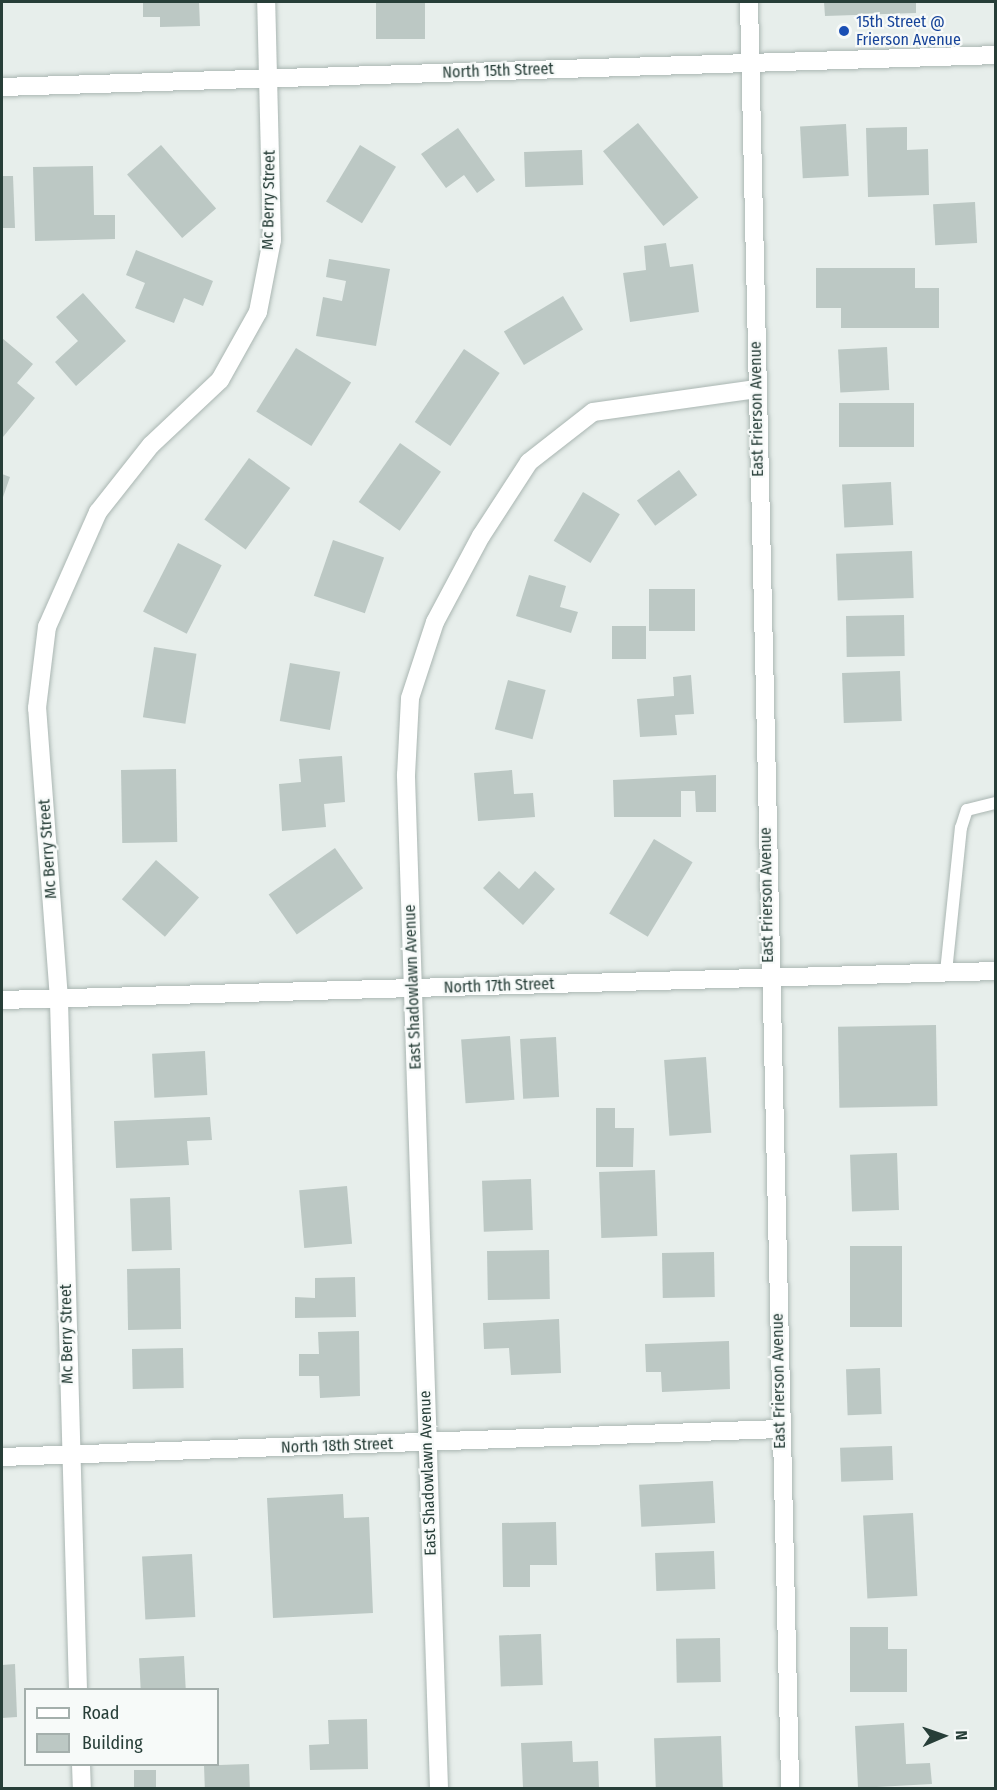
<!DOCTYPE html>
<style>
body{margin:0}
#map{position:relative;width:997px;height:1790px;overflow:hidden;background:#e7eeeb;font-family:"Fira Sans Condensed",sans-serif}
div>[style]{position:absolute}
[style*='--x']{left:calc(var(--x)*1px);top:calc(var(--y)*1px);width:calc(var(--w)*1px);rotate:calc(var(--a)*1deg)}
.building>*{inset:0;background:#bcc8c4;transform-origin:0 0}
.roads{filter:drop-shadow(0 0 2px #aab6b2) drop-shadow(0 0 2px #aab6b2)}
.lane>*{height:12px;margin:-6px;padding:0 6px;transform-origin:6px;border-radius:6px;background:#fff}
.street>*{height:18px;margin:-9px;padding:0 9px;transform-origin:9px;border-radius:9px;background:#fff}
.secondary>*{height:18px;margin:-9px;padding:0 9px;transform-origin:9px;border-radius:9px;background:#fff}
.dots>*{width:16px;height:16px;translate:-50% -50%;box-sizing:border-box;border:3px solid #f7faf9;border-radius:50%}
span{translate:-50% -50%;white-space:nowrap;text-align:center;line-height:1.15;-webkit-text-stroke:4.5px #f7faf9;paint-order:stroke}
.transit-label{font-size:16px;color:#164399}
.left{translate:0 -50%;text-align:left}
.street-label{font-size:16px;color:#273e38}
.frame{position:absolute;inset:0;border:3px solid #273e38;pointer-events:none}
.legend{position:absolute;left:24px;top:1688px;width:195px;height:78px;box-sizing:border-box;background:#f7faf9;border:2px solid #a4afac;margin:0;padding:8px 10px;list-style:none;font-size:18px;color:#273e38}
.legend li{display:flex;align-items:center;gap:12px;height:30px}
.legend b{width:30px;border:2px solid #a4afac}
.north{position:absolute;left:913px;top:1706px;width:60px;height:60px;-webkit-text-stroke:4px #f7faf9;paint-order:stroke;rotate:88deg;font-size:16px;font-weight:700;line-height:24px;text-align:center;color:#273e38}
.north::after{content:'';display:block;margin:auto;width:21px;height:27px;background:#273e38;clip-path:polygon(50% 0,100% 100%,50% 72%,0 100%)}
</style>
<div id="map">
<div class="building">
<i style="clip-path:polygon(143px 2px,199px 2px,200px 26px,160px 27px,160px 17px,143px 17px)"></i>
<i style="left:376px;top:2px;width:49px;height:37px"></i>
<i style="clip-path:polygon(824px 2px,916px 2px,916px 13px,825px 16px)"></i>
<i style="left:638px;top:123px;width:96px;height:45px;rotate:51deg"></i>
<i style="left:846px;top:124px;width:52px;height:46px;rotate:87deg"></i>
<i style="clip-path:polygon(907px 127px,907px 150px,928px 149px,929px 195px,868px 197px,866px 128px)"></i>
<i style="clip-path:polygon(458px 128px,495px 180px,477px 193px,464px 175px,446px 188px,421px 154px)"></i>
<i style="left:161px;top:145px;width:84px;height:45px;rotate:49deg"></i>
<i style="left:360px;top:145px;width:42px;height:66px;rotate:31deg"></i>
<i style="left:582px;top:150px;width:35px;height:58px;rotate:88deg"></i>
<i style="clip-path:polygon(93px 166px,94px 215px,115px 215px,115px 239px,35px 241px,33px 167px)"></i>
<i style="clip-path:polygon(2px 176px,13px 176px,15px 228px,2px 228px)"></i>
<i style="left:975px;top:202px;width:41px;height:42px;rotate:87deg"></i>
<i style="clip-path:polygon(666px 243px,670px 267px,693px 264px,699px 312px,630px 322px,623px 273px,646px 270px,644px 246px)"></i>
<i style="clip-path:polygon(136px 250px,213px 281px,203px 306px,184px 298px,174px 323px,135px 308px,145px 283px,126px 275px)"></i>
<i style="clip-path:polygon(329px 259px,390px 269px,376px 346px,316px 336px,323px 297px,342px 301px,346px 281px,326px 277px)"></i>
<i style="clip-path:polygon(816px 268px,915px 268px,915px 288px,939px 288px,939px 328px,841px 328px,841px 308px,816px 308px)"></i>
<i style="clip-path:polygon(83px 293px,126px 341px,76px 386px,55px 362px,78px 341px,56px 317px)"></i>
<i style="left:563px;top:296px;width:39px;height:69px;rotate:59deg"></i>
<i style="clip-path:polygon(2px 338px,33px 364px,17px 383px,35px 398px,3px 437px)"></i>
<i style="left:887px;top:347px;width:43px;height:49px;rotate:87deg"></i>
<i style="left:296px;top:348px;width:65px;height:75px;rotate:32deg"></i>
<i style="left:464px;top:349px;width:43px;height:88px;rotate:34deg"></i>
<i style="left:914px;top:403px;width:44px;height:75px;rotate:90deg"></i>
<i style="left:400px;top:443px;width:50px;height:72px;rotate:35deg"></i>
<i style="left:249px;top:458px;width:51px;height:76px;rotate:36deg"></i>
<i style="left:679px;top:470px;width:31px;height:52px;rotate:54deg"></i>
<i style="clip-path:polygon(2px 474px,10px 477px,2px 500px)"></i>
<i style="left:891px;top:482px;width:43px;height:49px;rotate:87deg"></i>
<i style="left:583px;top:492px;width:43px;height:57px;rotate:31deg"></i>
<i style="left:333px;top:540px;width:54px;height:59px;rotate:19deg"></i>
<i style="left:178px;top:543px;width:49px;height:77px;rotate:27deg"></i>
<i style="left:912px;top:551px;width:47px;height:76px;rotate:88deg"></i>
<i style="clip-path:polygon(529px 575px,566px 586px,560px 607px,578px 612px,571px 633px,516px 616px)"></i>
<i style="left:649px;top:589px;width:46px;height:42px"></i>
<i style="left:904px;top:615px;width:41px;height:58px;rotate:89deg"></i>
<i style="left:612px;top:626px;width:34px;height:33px"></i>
<i style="left:154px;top:647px;width:43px;height:71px;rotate:9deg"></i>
<i style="left:290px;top:663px;width:51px;height:59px;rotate:10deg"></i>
<i style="left:900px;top:671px;width:50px;height:58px;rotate:88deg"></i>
<i style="clip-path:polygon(691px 675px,694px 714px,675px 715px,677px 735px,640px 737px,637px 699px,674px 696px,673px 677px)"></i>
<i style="left:508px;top:680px;width:39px;height:51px;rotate:15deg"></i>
<i style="clip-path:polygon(342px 756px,345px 802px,324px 804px,326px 827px,282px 831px,279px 784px,301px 782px,299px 759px)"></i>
<i style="left:176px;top:769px;width:73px;height:55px;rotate:89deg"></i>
<i style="clip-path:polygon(512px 770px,514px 794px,533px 793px,535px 817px,478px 821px,474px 773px)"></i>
<i style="clip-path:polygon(716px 775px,716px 812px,696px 812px,695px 791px,681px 791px,681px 817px,614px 817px,613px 780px)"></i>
<i style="left:654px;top:839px;width:45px;height:87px;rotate:31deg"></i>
<i style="left:335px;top:848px;width:49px;height:81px;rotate:55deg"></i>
<i style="left:156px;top:860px;width:57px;height:52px;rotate:41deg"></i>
<i style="clip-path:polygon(499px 871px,519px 889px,535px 871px,555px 889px,523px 925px,483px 888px)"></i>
<i style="left:936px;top:1025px;width:81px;height:98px;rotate:89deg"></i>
<i style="left:510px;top:1036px;width:64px;height:49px;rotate:86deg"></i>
<i style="left:556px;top:1037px;width:60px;height:36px;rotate:87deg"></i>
<i style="left:205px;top:1051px;width:44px;height:53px;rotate:87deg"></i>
<i style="left:706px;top:1057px;width:76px;height:42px;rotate:86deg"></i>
<i style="clip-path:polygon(596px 1108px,615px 1108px,615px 1128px,634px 1128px,633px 1167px,596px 1167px)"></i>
<i style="clip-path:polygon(210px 1117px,212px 1140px,187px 1141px,189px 1165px,116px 1168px,114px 1121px)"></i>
<i style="left:897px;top:1153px;width:57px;height:47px;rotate:88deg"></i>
<i style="left:655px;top:1170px;width:66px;height:56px;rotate:88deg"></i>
<i style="left:531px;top:1179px;width:51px;height:49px;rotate:88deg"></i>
<i style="left:347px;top:1186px;width:58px;height:48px;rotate:85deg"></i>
<i style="left:170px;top:1197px;width:53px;height:40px;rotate:88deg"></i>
<i style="left:902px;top:1246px;width:81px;height:52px;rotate:90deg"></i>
<i style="left:549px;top:1250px;width:49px;height:62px;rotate:89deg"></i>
<i style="left:714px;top:1252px;width:45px;height:52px;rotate:89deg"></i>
<i style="left:180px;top:1268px;width:61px;height:53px;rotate:89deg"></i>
<i style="clip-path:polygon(355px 1277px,356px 1317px,295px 1318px,295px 1297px,315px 1298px,315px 1278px)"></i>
<i style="clip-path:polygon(559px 1319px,561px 1373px,511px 1375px,509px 1348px,484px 1349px,483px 1323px)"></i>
<i style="clip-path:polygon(359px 1331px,360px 1396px,320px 1398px,319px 1376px,299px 1376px,299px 1354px,319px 1354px,318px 1332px)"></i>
<i style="clip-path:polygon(729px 1341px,730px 1389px,662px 1392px,661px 1372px,646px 1372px,645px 1344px)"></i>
<i style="left:183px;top:1348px;width:40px;height:51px;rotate:89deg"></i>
<i style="left:880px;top:1368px;width:46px;height:34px;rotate:88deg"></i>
<i style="left:892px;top:1446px;width:34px;height:52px;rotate:88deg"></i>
<i style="left:713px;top:1481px;width:42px;height:74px;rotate:87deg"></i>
<i style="clip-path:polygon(343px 1494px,344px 1518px,369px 1517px,373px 1613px,273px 1618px,267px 1498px)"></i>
<i style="left:913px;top:1513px;width:83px;height:50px;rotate:87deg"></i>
<i style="clip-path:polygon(556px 1522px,557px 1565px,530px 1565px,530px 1587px,503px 1587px,502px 1523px)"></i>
<i style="left:714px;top:1551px;width:38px;height:59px;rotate:88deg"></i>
<i style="left:192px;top:1554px;width:63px;height:50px;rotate:87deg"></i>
<i style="clip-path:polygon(850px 1627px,888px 1627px,888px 1649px,907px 1649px,907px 1692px,850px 1692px)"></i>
<i style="left:541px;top:1634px;width:51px;height:42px;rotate:88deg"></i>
<i style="left:720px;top:1638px;width:44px;height:44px;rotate:89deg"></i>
<i style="left:184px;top:1656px;width:34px;height:45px;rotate:87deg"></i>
<i style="clip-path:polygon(15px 1664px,17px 1717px,2px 1718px,2px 1665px)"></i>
<i style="clip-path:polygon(367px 1719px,368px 1769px,310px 1770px,309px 1745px,329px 1744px,328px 1720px)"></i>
<i style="clip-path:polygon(904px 1723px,906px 1764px,930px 1763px,932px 1784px,858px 1788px,855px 1726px)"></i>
<i style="left:721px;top:1736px;width:52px;height:67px;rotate:88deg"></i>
<i style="clip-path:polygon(572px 1741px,573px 1762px,598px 1761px,599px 1788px,523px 1788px,521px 1743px)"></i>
<i style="left:249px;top:1764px;width:24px;height:45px;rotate:88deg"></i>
<i style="left:156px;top:1770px;width:18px;height:22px;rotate:90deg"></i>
</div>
<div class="roads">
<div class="lane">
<i style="--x:946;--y:972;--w:145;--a:-84.1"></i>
<i style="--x:961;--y:828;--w:19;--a:-72"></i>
<i style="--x:967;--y:810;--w:30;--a:-14"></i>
</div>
<div class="street">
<i style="--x:749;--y:2;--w:1786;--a:88.68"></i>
<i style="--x:2;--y:1000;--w:994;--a:-1.67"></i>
<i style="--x:2;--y:1457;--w:779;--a:-2.06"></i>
<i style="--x:78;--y:1690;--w:691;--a:-91.58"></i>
<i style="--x:59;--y:999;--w:292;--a:-94.3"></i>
<i style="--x:37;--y:708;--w:82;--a:-83"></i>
<i style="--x:47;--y:627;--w:126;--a:-66.1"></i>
<i style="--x:98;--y:512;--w:85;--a:-51.7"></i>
<i style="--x:151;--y:445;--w:95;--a:-43.3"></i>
<i style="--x:220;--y:380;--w:78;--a:-60.8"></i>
<i style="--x:258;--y:312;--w:73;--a:-79"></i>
<i style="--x:272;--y:240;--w:238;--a:-91.4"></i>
<i style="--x:81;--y:1764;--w:24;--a:88"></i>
<i style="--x:439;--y:1788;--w:1014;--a:-91.87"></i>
<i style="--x:406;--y:775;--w:77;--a:-87"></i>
<i style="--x:410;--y:698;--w:80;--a:-71.8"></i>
<i style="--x:435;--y:622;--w:98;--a:-61.9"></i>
<i style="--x:481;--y:536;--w:88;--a:-57"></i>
<i style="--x:529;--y:462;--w:81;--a:-38"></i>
<i style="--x:593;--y:412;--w:165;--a:-8"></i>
</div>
<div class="secondary">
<i style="--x:2;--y:87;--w:995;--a:-1.84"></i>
</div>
</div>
<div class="dots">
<i style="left:844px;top:31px;background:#1a4fb4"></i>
</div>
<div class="transit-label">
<span class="left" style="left:856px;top:31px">15th Street @<br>Frierson Avenue</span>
</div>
<div class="street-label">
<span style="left:498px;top:71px;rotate:-2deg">North 15th Street</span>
<span style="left:269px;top:200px;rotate:-89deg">Mc Berry Street</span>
<span style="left:757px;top:409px;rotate:-91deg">East Frierson Avenue</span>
<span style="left:48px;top:849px;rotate:-94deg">Mc Berry Street</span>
<span style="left:767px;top:895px;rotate:-91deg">East Frierson Avenue</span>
<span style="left:499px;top:986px;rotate:-2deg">North 17th Street</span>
<span style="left:413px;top:987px;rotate:-92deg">East Shadowlawn Avenue</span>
<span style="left:67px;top:1334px;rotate:-91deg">Mc Berry Street</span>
<span style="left:779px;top:1381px;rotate:-91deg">East Frierson Avenue</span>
<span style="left:337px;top:1446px;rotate:-2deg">North 18th Street</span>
<span style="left:428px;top:1473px;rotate:-92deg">East Shadowlawn Avenue</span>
</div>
<div class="frame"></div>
<ul class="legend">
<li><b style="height:8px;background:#fff"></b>Road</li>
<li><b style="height:16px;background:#bcc8c4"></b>Building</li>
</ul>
<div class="north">N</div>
</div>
